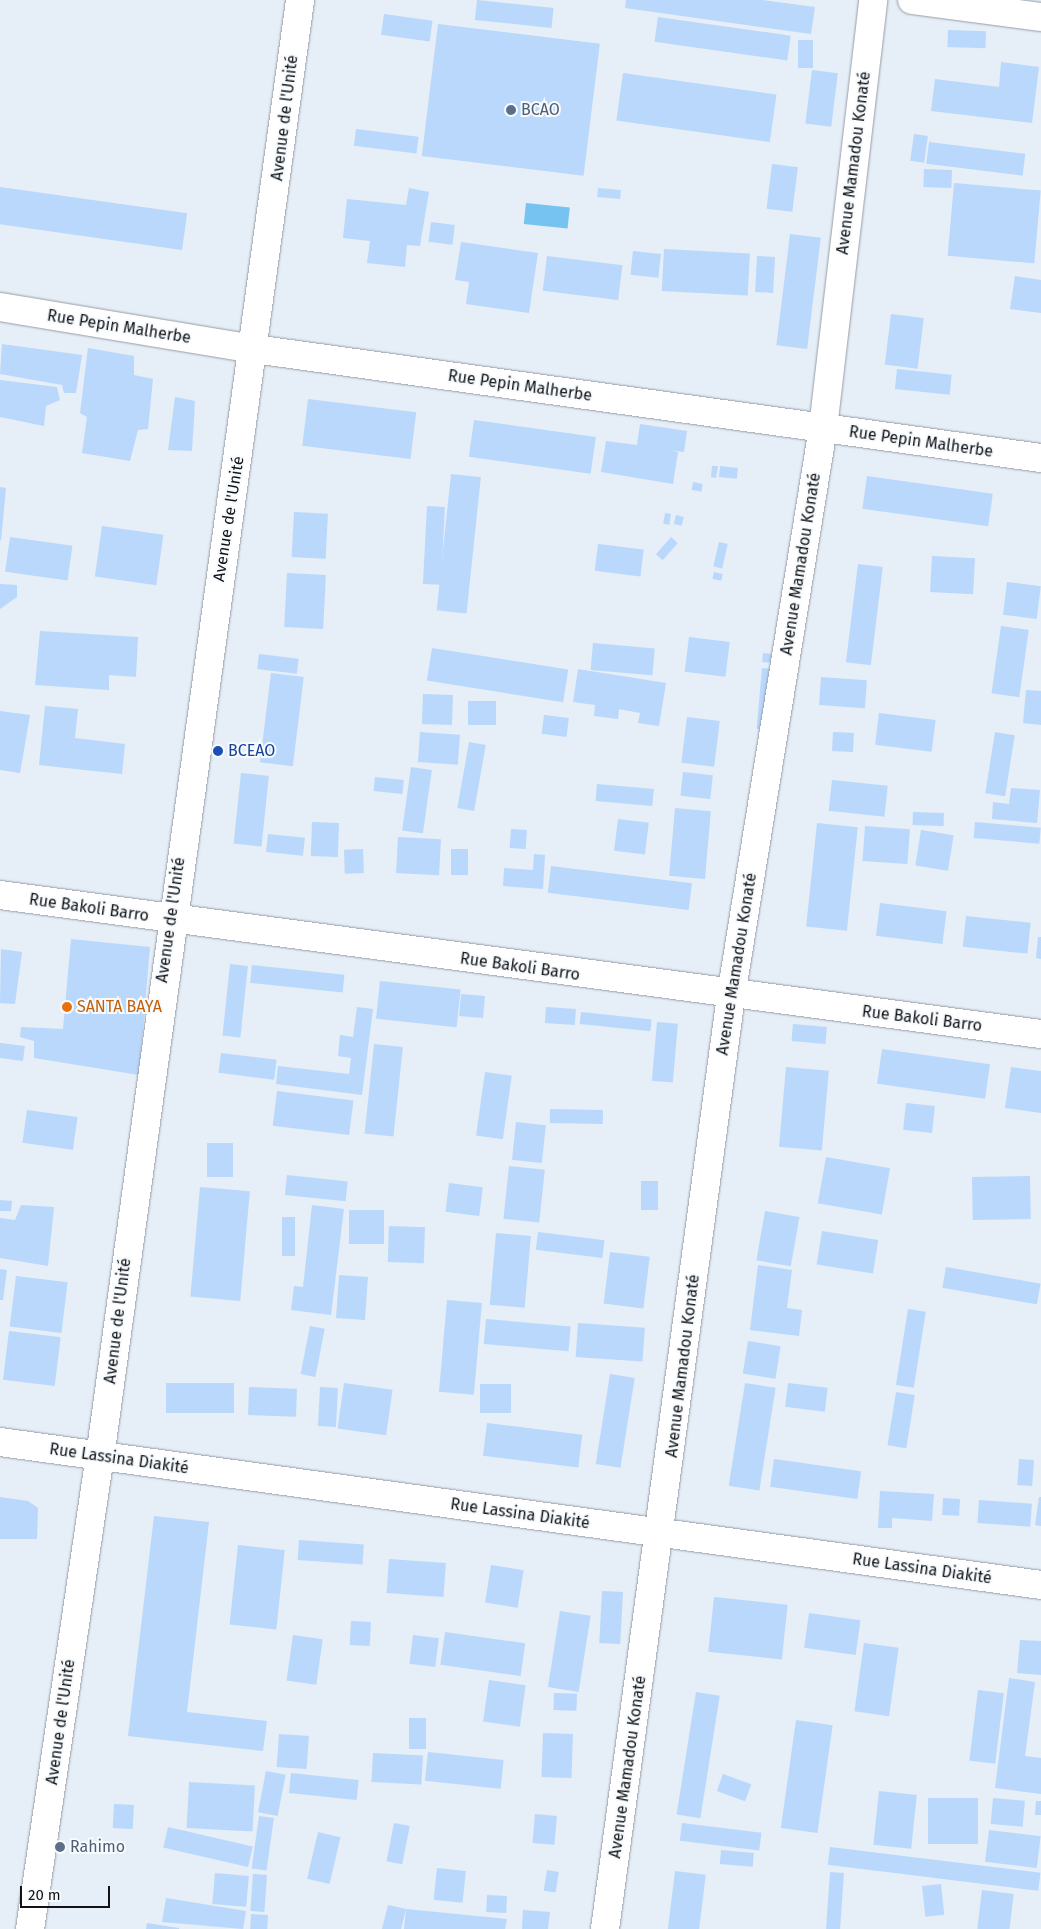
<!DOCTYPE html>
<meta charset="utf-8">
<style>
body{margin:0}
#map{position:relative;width:1041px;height:1929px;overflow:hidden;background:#e6eef7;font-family:"Fira Sans",sans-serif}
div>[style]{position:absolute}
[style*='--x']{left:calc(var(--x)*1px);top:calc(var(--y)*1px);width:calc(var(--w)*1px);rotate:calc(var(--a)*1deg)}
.water>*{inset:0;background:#76c2f0;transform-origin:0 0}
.building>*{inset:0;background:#b9d8fc;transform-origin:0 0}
.roads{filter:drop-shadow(0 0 1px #969da6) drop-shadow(0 0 1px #969da6)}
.minor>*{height:28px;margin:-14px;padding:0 14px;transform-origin:14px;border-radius:14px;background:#fff}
.tertiary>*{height:28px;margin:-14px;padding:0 14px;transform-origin:14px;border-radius:14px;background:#fff}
.dots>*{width:14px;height:14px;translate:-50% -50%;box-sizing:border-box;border:2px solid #f7fbfe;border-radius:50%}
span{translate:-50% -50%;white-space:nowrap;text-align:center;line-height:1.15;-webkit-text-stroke:4px #f7fbfe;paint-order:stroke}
.service-label{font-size:16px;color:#4e5e75}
.left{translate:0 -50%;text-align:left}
.street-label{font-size:16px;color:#111316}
.transit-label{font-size:16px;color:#164399}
.food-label{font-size:16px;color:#c56008}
.scale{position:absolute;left:20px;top:1886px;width:90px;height:22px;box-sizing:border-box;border:2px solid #111316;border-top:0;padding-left:6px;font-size:15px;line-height:18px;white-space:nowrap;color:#111316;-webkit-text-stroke:4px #f7fbfe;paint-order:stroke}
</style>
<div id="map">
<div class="water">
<i style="left:526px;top:203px;width:44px;height:21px;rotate:6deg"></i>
</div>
<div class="building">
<i style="left:477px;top:0;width:77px;height:20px;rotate:6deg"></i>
<i style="clip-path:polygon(626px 0,762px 0,815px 7px,811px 34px,625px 8px)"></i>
<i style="left:384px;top:14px;width:49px;height:21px;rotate:8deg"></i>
<i style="left:658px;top:17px;width:134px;height:25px;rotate:8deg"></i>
<i style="left:438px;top:24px;width:163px;height:133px;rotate:7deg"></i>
<i style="left:948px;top:30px;width:38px;height:17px;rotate:2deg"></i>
<i style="left:798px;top:40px;width:15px;height:28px"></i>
<i style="clip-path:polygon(1001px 62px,1039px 67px,1032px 123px,931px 111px,935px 79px,999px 87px)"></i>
<i style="left:812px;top:70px;width:26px;height:54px;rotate:7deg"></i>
<i style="left:623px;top:73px;width:155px;height:48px;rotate:8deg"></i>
<i style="left:356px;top:129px;width:63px;height:17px;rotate:7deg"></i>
<i style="left:914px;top:134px;width:14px;height:27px;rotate:8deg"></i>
<i style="left:929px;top:142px;width:97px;height:22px;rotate:7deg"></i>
<i style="left:772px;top:164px;width:26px;height:45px;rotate:7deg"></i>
<i style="left:924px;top:169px;width:28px;height:18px;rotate:2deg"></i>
<i style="left:954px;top:183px;width:87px;height:73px;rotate:5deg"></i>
<i style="left:0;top:187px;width:189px;height:37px;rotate:8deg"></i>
<i style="clip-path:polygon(409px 188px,429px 192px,420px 246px,407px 245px,405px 267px,367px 263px,370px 241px,343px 238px,347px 199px,406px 205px)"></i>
<i style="left:598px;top:188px;width:23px;height:9px;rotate:5deg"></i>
<i style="left:431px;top:222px;width:24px;height:20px;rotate:7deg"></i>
<i style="left:790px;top:234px;width:31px;height:112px;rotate:7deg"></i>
<i style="clip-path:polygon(461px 242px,538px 253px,529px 313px,466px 304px,469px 282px,455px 280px)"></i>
<i style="left:664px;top:249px;width:86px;height:42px;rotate:3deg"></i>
<i style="left:633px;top:251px;width:28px;height:24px;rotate:6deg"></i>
<i style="left:547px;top:256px;width:76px;height:35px;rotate:7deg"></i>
<i style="left:757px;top:256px;width:18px;height:36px;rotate:3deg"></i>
<i style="clip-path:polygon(1015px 276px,1041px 280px,1041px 313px,1010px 309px)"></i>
<i style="left:891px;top:314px;width:33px;height:51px;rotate:7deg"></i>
<i style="clip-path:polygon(2px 344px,82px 355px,76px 393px,64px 393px,62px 385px,0 374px)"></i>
<i style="clip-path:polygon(88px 348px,134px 356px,134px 375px,153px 379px,148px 429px,138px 430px,130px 461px,82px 453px,87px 417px,80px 413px)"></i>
<i style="left:897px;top:369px;width:55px;height:20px;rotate:6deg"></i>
<i style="clip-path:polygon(0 380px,57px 387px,60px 400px,46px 406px,44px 426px,0 417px)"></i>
<i style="clip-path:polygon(175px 397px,195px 401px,192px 451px,168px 450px)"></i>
<i style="left:308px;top:399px;width:109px;height:47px;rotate:7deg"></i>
<i style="left:474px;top:420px;width:123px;height:37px;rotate:8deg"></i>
<i style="clip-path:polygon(640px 424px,687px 431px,684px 452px,667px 450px,678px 452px,673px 484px,601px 472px,606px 441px,637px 445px)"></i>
<i style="clip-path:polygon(712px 466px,718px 466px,716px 478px,711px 477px)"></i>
<i style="left:720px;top:466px;width:18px;height:11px;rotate:6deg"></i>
<i style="left:451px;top:474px;width:30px;height:137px;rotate:6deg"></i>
<i style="left:867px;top:476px;width:127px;height:33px;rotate:8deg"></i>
<i style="left:693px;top:482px;width:10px;height:8px;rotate:11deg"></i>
<i style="clip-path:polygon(0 487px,6px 488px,1px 541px,0 540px)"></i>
<i style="left:427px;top:506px;width:18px;height:78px;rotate:3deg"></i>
<i style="left:294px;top:512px;width:34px;height:45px;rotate:3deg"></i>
<i style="left:665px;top:513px;width:6px;height:11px;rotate:9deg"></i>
<i style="left:676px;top:515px;width:8px;height:9px;rotate:14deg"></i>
<i style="left:102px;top:526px;width:62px;height:51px;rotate:8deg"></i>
<i style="left:10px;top:537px;width:63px;height:35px;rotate:8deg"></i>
<i style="left:671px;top:537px;width:9px;height:23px;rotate:41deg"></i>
<i style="left:719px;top:542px;width:9px;height:25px;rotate:13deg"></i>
<i style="left:598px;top:544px;width:46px;height:27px;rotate:7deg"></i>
<i style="left:932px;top:556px;width:43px;height:36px;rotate:3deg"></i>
<i style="left:858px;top:564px;width:25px;height:99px;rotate:7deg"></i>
<i style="left:714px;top:572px;width:9px;height:7px;rotate:13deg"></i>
<i style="left:287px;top:573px;width:39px;height:54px;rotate:3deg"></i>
<i style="left:1007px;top:582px;width:34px;height:33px;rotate:7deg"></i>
<i style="clip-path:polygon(0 584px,17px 585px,17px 597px,0 609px)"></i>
<i style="left:1001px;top:626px;width:28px;height:68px;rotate:8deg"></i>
<i style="clip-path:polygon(40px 631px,138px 637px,136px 677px,109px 675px,109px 690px,35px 685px)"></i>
<i style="left:689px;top:637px;width:41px;height:35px;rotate:7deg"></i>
<i style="left:593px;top:643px;width:62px;height:27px;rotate:5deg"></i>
<i style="left:432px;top:648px;width:138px;height:33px;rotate:9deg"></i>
<i style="left:763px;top:653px;width:12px;height:9px;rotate:5deg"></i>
<i style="left:259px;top:654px;width:40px;height:15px;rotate:7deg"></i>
<i style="left:762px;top:668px;width:11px;height:61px;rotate:5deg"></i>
<i style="clip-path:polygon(578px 669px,666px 683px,659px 726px,638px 723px,640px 713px,619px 709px,618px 719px,594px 716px,595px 705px,573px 702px)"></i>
<i style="left:271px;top:673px;width:33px;height:90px;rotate:7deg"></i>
<i style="left:821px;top:677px;width:46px;height:28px;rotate:4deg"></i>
<i style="clip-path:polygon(1026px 690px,1041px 691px,1041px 725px,1023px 723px)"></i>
<i style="left:423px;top:694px;width:30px;height:30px;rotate:2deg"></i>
<i style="left:468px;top:701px;width:28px;height:24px"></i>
<i style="clip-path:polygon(45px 706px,78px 709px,75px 738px,125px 744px,122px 774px,39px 765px)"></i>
<i style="clip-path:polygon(0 711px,30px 715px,20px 773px,0 770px)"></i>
<i style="left:879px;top:713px;width:57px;height:32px;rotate:7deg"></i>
<i style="left:544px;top:715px;width:25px;height:19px;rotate:7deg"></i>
<i style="left:687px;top:717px;width:33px;height:46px;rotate:7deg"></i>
<i style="left:420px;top:732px;width:40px;height:30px;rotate:4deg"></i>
<i style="left:833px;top:732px;width:21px;height:19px;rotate:3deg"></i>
<i style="left:995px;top:732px;width:20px;height:62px;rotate:9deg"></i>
<i style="left:469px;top:742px;width:17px;height:67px;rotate:10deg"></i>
<i style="left:411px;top:767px;width:21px;height:64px;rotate:8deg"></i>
<i style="left:683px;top:772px;width:30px;height:24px;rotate:6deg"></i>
<i style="left:241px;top:773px;width:28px;height:71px;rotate:6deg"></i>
<i style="left:375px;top:777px;width:29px;height:14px;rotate:6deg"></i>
<i style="left:832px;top:780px;width:56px;height:31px;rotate:6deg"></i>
<i style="left:597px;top:784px;width:57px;height:17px;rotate:5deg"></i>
<i style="clip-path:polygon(1011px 788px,1040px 790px,1037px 823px,992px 819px,993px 802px,1009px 804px)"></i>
<i style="left:675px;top:808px;width:36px;height:68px;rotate:5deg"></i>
<i style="left:913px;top:812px;width:31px;height:13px;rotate:2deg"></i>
<i style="left:618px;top:819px;width:31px;height:32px;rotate:7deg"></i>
<i style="left:312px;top:822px;width:27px;height:34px;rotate:2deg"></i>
<i style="left:975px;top:822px;width:66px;height:16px;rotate:5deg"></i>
<i style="left:817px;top:823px;width:41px;height:104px;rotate:6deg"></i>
<i style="left:865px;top:826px;width:45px;height:35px;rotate:4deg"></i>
<i style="left:511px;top:829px;width:16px;height:19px;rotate:4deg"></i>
<i style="left:921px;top:830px;width:33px;height:36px;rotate:9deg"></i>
<i style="left:268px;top:834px;width:37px;height:18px;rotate:6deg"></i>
<i style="left:398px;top:837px;width:43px;height:36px;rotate:3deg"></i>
<i style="left:363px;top:849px;width:24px;height:19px;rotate:88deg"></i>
<i style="left:451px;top:849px;width:17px;height:26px"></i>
<i style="clip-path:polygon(534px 854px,545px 855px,543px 889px,503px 886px,504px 868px,533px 870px)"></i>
<i style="left:551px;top:866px;width:142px;height:27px;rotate:7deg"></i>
<i style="left:880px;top:903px;width:67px;height:33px;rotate:7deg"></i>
<i style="left:966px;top:916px;width:65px;height:31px;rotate:6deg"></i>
<i style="clip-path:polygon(1038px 937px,1041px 937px,1041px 959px,1036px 958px)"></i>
<i style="clip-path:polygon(71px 939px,150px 947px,139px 1075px,34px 1058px,34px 1041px,20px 1037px,21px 1027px,63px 1029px)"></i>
<i style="clip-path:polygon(1px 949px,22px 952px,15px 1004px,0 1003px)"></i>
<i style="left:230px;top:964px;width:18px;height:72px;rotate:6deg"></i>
<i style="left:252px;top:965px;width:93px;height:18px;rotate:6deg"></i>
<i style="left:380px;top:981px;width:81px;height:38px;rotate:6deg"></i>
<i style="left:461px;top:994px;width:24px;height:22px;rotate:5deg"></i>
<i style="clip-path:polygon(357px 1007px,373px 1009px,362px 1095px,276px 1084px,278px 1066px,349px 1074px,351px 1058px,338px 1056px,340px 1035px,353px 1037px)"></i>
<i style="left:546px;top:1007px;width:30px;height:16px;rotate:4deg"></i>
<i style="left:581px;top:1012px;width:71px;height:12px;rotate:6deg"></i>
<i style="left:657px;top:1022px;width:21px;height:59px;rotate:5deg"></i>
<i style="left:793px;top:1024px;width:34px;height:17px;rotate:5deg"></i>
<i style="left:0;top:1043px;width:25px;height:15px;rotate:7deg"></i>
<i style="left:374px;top:1044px;width:29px;height:90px;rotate:6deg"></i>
<i style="left:882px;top:1049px;width:109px;height:35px;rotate:8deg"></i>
<i style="left:221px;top:1053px;width:56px;height:20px;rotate:7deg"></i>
<i style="left:786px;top:1067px;width:43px;height:80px;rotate:5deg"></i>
<i style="clip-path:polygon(1011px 1067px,1041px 1071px,1041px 1113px,1005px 1108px)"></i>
<i style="left:485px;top:1072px;width:27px;height:64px;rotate:8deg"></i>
<i style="left:277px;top:1091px;width:77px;height:35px;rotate:7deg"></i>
<i style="left:906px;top:1103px;width:29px;height:27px;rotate:6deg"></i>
<i style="left:550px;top:1109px;width:53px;height:14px;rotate:1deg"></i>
<i style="left:27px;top:1110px;width:51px;height:33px;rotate:8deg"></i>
<i style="left:516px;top:1122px;width:30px;height:38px;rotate:6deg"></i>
<i style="left:207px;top:1143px;width:26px;height:34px"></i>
<i style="left:826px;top:1157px;width:65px;height:47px;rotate:10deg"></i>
<i style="left:509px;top:1166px;width:36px;height:53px;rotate:6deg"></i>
<i style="left:287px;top:1175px;width:61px;height:20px;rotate:6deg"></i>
<i style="left:1030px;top:1176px;width:43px;height:58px;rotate:89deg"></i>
<i style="left:641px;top:1181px;width:17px;height:29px"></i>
<i style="left:449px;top:1183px;width:34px;height:29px;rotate:7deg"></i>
<i style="left:200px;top:1187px;width:50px;height:110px;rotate:5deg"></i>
<i style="clip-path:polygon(0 1200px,12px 1201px,11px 1211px,0 1211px)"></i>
<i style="clip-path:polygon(21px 1205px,54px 1207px,48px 1266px,0 1258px,0 1218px,15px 1220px)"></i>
<i style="clip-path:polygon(312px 1205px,344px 1209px,331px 1315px,291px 1310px,294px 1286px,303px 1287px)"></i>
<i style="left:349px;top:1210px;width:35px;height:34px"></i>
<i style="left:765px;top:1211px;width:35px;height:50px;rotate:10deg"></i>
<i style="left:282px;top:1217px;width:13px;height:39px"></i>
<i style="left:389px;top:1226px;width:36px;height:36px;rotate:2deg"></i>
<i style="left:822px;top:1231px;width:57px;height:34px;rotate:9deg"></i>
<i style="left:538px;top:1232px;width:67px;height:18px;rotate:7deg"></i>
<i style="left:496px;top:1233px;width:35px;height:72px;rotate:5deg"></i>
<i style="left:610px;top:1252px;width:40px;height:52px;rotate:7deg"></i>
<i style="clip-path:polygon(758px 1265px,792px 1270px,787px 1308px,802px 1310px,799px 1336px,750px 1330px)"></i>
<i style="left:946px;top:1267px;width:96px;height:21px;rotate:10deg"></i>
<i style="clip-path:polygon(0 1269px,7px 1270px,3px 1300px,0 1300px)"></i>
<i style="left:339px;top:1275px;width:29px;height:43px;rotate:4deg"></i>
<i style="left:16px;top:1276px;width:52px;height:51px;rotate:7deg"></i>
<i style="left:447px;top:1300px;width:35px;height:92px;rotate:5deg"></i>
<i style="left:908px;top:1309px;width:18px;height:77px;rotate:9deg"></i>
<i style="left:486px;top:1319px;width:85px;height:25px;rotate:5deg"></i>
<i style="left:578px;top:1323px;width:67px;height:34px;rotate:4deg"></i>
<i style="left:310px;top:1326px;width:15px;height:49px;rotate:11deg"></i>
<i style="left:9px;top:1331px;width:52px;height:49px;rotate:7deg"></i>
<i style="left:748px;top:1341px;width:33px;height:33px;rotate:9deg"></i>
<i style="left:610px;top:1374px;width:25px;height:91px;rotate:9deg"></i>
<i style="left:166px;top:1383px;width:68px;height:30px"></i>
<i style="left:344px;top:1383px;width:49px;height:46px;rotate:8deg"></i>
<i style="left:745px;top:1383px;width:31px;height:104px;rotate:9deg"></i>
<i style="left:788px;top:1383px;width:40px;height:24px;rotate:7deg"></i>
<i style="left:480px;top:1384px;width:31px;height:29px"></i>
<i style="left:249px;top:1387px;width:48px;height:28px;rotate:2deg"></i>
<i style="left:320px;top:1387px;width:18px;height:39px;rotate:3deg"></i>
<i style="left:896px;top:1392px;width:19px;height:54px;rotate:9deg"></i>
<i style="left:487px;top:1423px;width:96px;height:33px;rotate:7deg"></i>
<i style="left:774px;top:1459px;width:88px;height:28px;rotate:8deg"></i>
<i style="left:1019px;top:1459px;width:15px;height:26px;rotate:4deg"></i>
<i style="clip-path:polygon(880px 1491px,934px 1494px,932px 1521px,892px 1518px,892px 1528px,878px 1528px)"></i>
<i style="clip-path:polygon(0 1497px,28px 1501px,38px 1508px,37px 1539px,0 1539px)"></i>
<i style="clip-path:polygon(1039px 1497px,1041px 1497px,1041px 1526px,1035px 1525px)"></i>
<i style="left:943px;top:1498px;width:17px;height:17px;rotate:3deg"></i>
<i style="left:979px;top:1500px;width:53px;height:23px;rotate:4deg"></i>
<i style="clip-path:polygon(154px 1516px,209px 1522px,187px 1712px,267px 1721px,263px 1751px,128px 1736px)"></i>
<i style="left:299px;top:1540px;width:65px;height:20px;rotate:4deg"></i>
<i style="left:238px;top:1545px;width:47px;height:80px;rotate:6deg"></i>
<i style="left:389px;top:1559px;width:57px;height:34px;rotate:4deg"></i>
<i style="left:491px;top:1565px;width:33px;height:38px;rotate:9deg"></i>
<i style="left:602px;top:1591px;width:21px;height:52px;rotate:3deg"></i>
<i style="left:714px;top:1597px;width:74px;height:55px;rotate:6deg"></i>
<i style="left:560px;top:1611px;width:31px;height:77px;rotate:9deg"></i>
<i style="left:809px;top:1613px;width:52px;height:35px;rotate:8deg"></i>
<i style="left:351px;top:1621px;width:20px;height:24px;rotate:3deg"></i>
<i style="left:445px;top:1632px;width:81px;height:33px;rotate:8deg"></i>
<i style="left:293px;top:1635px;width:30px;height:46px;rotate:8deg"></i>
<i style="left:413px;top:1635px;width:26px;height:29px;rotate:7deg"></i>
<i style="clip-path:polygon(1020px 1640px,1041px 1641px,1041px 1675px,1017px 1673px)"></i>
<i style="left:864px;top:1643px;width:35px;height:69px;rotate:8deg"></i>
<i style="clip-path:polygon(1009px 1678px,1035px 1682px,1025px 1756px,1041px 1758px,1041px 1794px,995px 1788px)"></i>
<i style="left:489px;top:1680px;width:37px;height:42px;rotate:8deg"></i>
<i style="left:978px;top:1690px;width:26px;height:71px;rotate:7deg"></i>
<i style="left:696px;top:1692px;width:24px;height:124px;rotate:9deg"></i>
<i style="left:554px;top:1693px;width:23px;height:17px;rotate:2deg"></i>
<i style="left:409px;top:1718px;width:17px;height:31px"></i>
<i style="left:796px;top:1720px;width:37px;height:109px;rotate:8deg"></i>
<i style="left:543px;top:1733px;width:30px;height:44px;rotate:2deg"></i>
<i style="left:279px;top:1734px;width:30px;height:33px;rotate:4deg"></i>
<i style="left:428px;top:1752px;width:76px;height:29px;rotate:6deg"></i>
<i style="left:373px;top:1753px;width:50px;height:29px;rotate:3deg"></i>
<i style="left:266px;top:1771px;width:20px;height:42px;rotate:11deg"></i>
<i style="left:291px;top:1773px;width:68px;height:20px;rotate:6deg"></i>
<i style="left:723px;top:1774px;width:30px;height:18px;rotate:20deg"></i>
<i style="left:189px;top:1782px;width:66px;height:46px;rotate:3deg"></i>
<i style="left:879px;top:1791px;width:38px;height:54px;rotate:6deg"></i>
<i style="left:928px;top:1798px;width:50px;height:46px"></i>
<i style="left:993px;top:1798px;width:32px;height:26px;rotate:5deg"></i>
<i style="clip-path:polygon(1036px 1801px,1041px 1801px,1041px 1815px,1035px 1815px)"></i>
<i style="left:114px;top:1804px;width:20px;height:24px;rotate:3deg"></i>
<i style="left:535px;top:1814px;width:22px;height:29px;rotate:5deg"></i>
<i style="left:259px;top:1816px;width:15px;height:53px;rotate:8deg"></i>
<i style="left:394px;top:1823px;width:16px;height:39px;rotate:11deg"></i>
<i style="left:682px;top:1823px;width:80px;height:18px;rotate:7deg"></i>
<i style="left:168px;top:1827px;width:87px;height:21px;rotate:13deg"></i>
<i style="left:989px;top:1830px;width:52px;height:32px;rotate:7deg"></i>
<i style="left:318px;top:1832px;width:23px;height:48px;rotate:13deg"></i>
<i style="left:830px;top:1847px;width:212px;height:18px;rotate:7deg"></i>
<i style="left:721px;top:1850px;width:33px;height:14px;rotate:5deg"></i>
<i style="left:437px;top:1868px;width:29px;height:32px;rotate:6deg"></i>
<i style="left:547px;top:1870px;width:12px;height:21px;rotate:9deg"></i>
<i style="left:675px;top:1871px;width:31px;height:59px;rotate:7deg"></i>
<i style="left:830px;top:1872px;width:14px;height:57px;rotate:4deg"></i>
<i style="left:215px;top:1873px;width:34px;height:31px;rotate:5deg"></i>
<i style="left:253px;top:1874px;width:14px;height:37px;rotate:4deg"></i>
<i style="left:941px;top:1884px;width:31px;height:19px;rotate:84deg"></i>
<i style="left:982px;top:1890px;width:32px;height:39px;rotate:7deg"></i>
<i style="left:487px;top:1895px;width:20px;height:17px;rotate:3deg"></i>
<i style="clip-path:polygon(166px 1898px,246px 1911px,243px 1929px,162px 1922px)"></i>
<i style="clip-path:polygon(388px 1905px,406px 1909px,401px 1929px,382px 1929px)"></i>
<i style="clip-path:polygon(406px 1909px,507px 1919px,505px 1929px,404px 1929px)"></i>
<i style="clip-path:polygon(523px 1910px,550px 1912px,548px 1929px,522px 1929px)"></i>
<i style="left:251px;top:1914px;width:17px;height:15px;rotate:3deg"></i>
<i style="clip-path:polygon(147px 1923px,179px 1928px,179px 1929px,146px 1929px)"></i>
</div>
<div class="roads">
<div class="minor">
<i style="--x:912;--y:0;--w:130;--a:7.5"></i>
<i style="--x:0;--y:895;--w:1050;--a:7.61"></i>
<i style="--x:0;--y:1442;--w:1051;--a:7.82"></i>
<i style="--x:605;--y:1929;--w:941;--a:-82.31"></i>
<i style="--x:731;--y:996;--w:575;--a:-80.8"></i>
<i style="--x:823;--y:428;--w:431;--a:-83.3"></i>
</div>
<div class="tertiary">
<i style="--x:0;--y:307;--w:257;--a:9.4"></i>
<i style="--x:254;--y:349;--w:795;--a:7.89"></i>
<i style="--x:30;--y:1929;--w:477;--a:-81.6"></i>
<i style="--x:100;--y:1457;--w:1471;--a:-82.18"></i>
</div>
</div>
<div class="dots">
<i style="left:511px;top:110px;background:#5c6f8a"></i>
<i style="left:218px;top:751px;background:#1a4fb4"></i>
<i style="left:67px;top:1007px;background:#e8710a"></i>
<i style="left:60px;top:1847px;background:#5c6f8a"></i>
</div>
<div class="service-label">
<span class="left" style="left:521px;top:110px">BCAO</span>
<span class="left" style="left:70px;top:1847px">Rahimo</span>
</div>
<div class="street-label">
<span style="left:285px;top:118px;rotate:-83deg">Avenue de l'Unité</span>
<span style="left:854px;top:163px;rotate:-83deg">Avenue Mamadou Konaté</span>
<span style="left:119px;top:327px;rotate:9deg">Rue Pepin Malherbe</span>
<span style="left:520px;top:386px;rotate:8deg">Rue Pepin Malherbe</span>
<span style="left:921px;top:442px;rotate:8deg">Rue Pepin Malherbe</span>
<span style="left:229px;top:519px;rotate:-81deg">Avenue de l'Unité</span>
<span style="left:801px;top:564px;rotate:-81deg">Avenue Mamadou Konaté</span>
<span style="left:89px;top:908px;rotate:8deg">Rue Bakoli Barro</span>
<span style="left:171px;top:920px;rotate:-82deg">Avenue de l'Unité</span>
<span style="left:737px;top:964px;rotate:-81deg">Avenue Mamadou Konaté</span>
<span style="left:520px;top:967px;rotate:8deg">Rue Bakoli Barro</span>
<span style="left:922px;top:1019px;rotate:7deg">Rue Bakoli Barro</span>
<span style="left:118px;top:1321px;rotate:-83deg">Avenue de l'Unité</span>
<span style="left:683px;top:1366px;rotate:-83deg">Avenue Mamadou Konaté</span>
<span style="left:119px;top:1459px;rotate:8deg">Rue Lassina Diakité</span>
<span style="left:520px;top:1514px;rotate:8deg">Rue Lassina Diakité</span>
<span style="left:922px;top:1569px;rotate:8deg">Rue Lassina Diakité</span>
<span style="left:61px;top:1722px;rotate:-82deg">Avenue de l'Unité</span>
<span style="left:628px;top:1767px;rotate:-82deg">Avenue Mamadou Konaté</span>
</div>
<div class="transit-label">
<span class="left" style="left:228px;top:751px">BCEAO</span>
</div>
<div class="food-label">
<span class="left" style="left:77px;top:1007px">SANTA BAYA</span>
</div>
<div class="scale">20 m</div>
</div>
